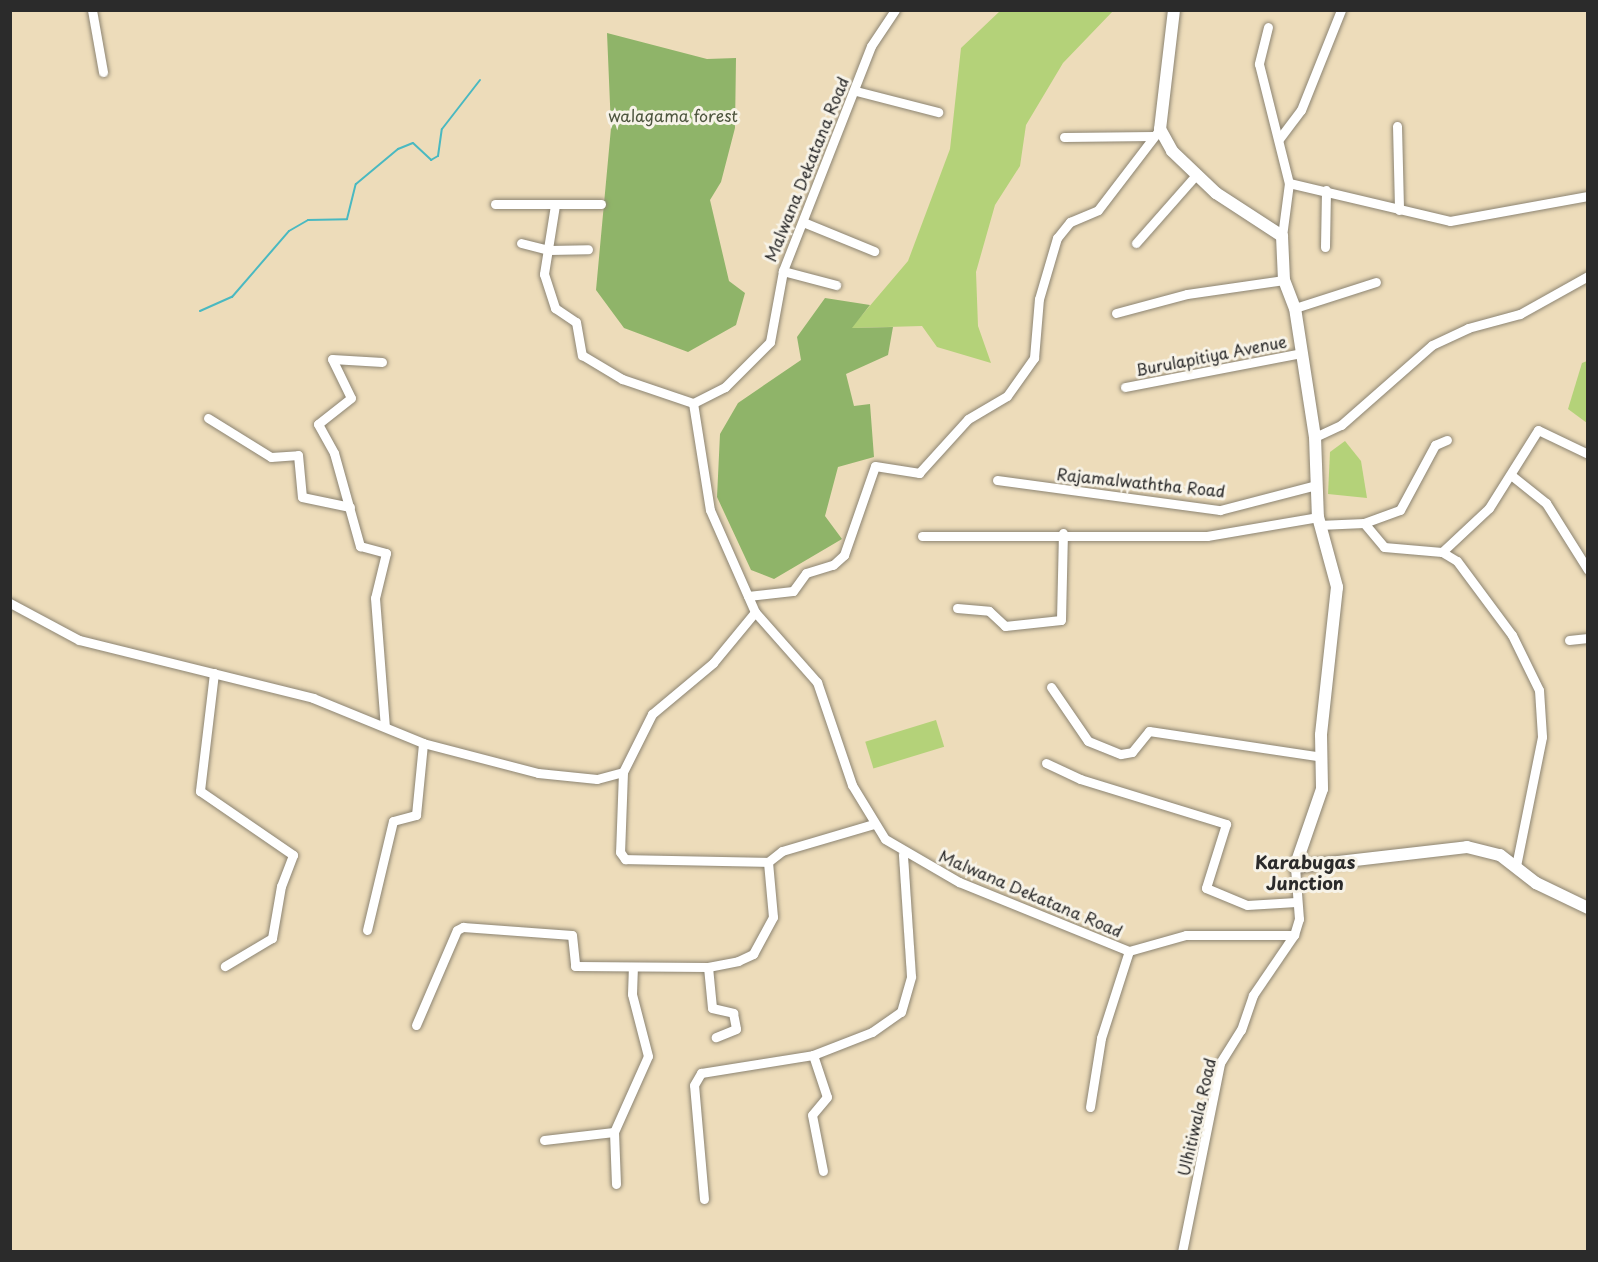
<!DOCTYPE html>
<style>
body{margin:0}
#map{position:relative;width:1598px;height:1262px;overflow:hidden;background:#eddcba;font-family:"Playpen Sans",sans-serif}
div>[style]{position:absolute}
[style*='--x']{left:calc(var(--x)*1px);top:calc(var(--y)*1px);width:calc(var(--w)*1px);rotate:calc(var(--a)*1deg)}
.green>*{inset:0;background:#b4d279;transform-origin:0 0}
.forest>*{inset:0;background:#8fb469}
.stream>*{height:2px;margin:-1px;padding:0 1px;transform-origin:1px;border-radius:1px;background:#4ab9c1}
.roads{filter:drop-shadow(0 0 2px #8c8472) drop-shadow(0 0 2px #8c8472)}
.minor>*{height:9px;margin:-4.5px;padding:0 4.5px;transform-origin:4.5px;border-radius:4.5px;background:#fff}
.major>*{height:12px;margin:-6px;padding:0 6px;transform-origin:6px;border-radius:6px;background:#fff}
span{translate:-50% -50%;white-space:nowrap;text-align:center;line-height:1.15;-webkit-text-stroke:6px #f7f3e8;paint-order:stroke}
.park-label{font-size:16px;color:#4d553e}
.street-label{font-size:16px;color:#2b2b2b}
.neighbourhood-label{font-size:18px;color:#2b2b2b;font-weight:700}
.frame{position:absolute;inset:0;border:12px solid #2b2b2b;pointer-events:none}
</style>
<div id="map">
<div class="green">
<i style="clip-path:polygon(1000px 11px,1113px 11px,1063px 63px,1026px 125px,1020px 166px,995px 205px,976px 272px,978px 326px,991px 363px,937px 347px,922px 326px,851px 328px,908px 261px,950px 149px,961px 48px)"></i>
<i style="clip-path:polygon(1587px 361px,1587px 423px,1568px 409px,1582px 363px)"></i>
<i style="clip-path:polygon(1345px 441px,1361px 461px,1367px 498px,1328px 494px,1330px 452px)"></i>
<i style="left:936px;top:720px;width:28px;height:74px;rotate:73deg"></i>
</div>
<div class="forest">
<i style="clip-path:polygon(607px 33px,707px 59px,736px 58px,735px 128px,721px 182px,710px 200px,729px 281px,745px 293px,736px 325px,688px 352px,624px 328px,596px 290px,611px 128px)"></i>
<i style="clip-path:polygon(825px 298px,870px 305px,852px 328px,893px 327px,888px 355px,846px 374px,854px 406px,870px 404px,874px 457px,838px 467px,825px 516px,842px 539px,774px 579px,751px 570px,717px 497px,720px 434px,738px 403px,801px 360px,797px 337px)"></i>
</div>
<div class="stream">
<i style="--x:200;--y:311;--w:35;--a:-24"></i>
<i style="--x:232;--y:297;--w:87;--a:-49.2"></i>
<i style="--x:289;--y:231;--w:22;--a:-30"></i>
<i style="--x:308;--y:220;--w:39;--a:-1"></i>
<i style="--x:347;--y:219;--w:36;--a:-76"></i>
<i style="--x:356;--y:184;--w:55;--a:-39.8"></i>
<i style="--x:398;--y:149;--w:16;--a:-22"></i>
<i style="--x:413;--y:143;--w:25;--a:43"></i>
<i style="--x:431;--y:160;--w:8;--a:-30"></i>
<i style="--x:438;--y:156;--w:27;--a:-82"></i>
<i style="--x:442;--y:129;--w:62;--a:-52.2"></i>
</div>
<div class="roads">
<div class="minor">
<i style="--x:92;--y:10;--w:63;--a:79.9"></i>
<i style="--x:895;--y:10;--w:43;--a:123.7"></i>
<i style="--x:871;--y:46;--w:242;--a:111.4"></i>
<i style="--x:783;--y:271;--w:72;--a:100.4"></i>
<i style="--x:770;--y:342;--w:64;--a:135"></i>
<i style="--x:725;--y:387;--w:36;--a:153"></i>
<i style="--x:693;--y:403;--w:108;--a:81"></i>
<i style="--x:710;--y:510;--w:111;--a:66.2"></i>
<i style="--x:755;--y:612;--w:94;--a:48.5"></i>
<i style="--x:817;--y:682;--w:109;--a:71.2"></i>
<i style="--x:852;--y:785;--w:63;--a:58.6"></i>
<i style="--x:885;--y:839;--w:86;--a:30.2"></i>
<i style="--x:959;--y:882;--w:183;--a:22.1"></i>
<i style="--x:1129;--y:951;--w:59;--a:-15.7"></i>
<i style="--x:1186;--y:935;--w:108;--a:0"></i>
<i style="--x:1294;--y:935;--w:17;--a:-73"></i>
<i style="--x:1299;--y:919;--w:52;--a:-94.4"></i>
<i style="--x:1268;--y:27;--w:38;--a:104"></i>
<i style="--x:1259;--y:64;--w:123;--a:75.9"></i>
<i style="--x:1289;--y:183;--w:53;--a:97.5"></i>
<i style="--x:856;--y:91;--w:85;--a:14.4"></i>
<i style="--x:1397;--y:126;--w:84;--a:88.6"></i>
<i style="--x:1064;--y:137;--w:90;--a:-0.6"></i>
<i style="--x:1279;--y:139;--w:36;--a:-53"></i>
<i style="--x:1301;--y:110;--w:108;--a:-68.2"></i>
<i style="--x:1289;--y:183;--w:165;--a:13.3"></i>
<i style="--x:1450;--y:221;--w:140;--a:-10.3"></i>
<i style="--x:495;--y:204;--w:106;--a:0"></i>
<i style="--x:555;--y:205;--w:70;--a:99.1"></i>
<i style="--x:544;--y:274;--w:36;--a:72"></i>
<i style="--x:555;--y:308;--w:25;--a:34"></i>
<i style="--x:576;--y:322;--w:34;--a:80"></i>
<i style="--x:582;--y:355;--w:47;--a:31"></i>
<i style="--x:622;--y:379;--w:75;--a:18.7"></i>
<i style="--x:803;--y:222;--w:77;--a:22.2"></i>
<i style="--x:521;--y:243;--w:29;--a:14"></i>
<i style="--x:549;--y:250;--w:39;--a:-1"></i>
<i style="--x:1136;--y:243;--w:91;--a:-48.6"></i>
<i style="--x:1325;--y:247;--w:57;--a:-89"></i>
<i style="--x:783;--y:271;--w:55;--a:14.8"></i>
<i style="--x:1295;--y:308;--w:85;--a:-17.8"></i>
<i style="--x:1116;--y:313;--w:73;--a:-15"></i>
<i style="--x:1187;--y:294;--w:98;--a:-8.2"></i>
<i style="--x:382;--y:362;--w:50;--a:-176.6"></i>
<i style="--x:332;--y:359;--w:43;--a:64"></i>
<i style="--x:351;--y:398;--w:42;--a:141.8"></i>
<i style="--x:318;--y:424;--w:33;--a:61"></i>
<i style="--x:334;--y:453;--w:97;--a:74.4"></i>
<i style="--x:360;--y:546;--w:27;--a:15"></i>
<i style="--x:386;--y:553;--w:46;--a:103.7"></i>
<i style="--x:375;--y:598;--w:129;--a:85.6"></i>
<i style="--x:1125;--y:387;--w:180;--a:-10.9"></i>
<i style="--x:208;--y:418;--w:74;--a:31.8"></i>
<i style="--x:271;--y:457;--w:27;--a:-4"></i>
<i style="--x:298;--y:455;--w:42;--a:84.6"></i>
<i style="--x:302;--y:497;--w:49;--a:11.8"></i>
<i style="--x:1315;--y:437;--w:29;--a:-25"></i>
<i style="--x:1341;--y:425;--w:121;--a:-41.3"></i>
<i style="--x:1432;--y:345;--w:40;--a:-25"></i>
<i style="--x:1468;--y:328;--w:54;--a:-15.1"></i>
<i style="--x:1520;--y:314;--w:78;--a:-29.2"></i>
<i style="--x:1511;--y:475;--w:45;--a:38.7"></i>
<i style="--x:1546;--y:503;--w:79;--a:57.9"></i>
<i style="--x:997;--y:480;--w:225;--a:7.7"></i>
<i style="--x:1220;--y:510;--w:99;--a:-14.6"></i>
<i style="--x:1364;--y:523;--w:38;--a:-20"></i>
<i style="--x:1400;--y:510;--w:74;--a:-61.7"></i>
<i style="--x:1435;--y:445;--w:13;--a:-23"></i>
<i style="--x:1319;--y:525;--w:45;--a:-2.5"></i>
<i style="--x:1364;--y:523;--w:31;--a:50"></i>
<i style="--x:1384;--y:547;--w:58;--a:4.9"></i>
<i style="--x:1442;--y:552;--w:17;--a:31"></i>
<i style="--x:1457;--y:561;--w:92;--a:53.4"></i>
<i style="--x:1512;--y:635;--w:61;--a:63.9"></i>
<i style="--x:1539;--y:690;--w:47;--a:86.3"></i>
<i style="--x:1542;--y:737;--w:132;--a:101.4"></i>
<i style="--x:922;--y:536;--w:285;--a:0"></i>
<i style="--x:1207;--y:536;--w:113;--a:-9.7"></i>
<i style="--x:1442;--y:552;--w:64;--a:-43.1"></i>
<i style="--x:1489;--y:508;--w:92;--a:-57.9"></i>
<i style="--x:1538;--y:430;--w:55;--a:25.6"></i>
<i style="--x:748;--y:596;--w:45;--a:-6.3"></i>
<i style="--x:793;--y:591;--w:22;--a:-54"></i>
<i style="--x:806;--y:573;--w:28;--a:-17"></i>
<i style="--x:833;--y:565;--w:15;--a:-42"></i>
<i style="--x:844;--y:555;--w:94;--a:-70.8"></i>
<i style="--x:875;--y:466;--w:45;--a:9"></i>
<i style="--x:919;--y:473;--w:73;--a:-47.8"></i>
<i style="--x:968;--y:419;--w:45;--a:-30.5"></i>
<i style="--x:1007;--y:396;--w:47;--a:-54.6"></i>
<i style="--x:1034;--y:358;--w:59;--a:-85.2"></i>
<i style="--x:1039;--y:299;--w:64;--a:-73.6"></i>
<i style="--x:1057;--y:238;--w:21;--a:-51"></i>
<i style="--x:1070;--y:222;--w:30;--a:-23"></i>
<i style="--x:1098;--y:210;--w:102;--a:-52.6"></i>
<i style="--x:10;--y:603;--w:78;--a:28.2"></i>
<i style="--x:79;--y:640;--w:241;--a:13.9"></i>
<i style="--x:313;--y:698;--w:119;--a:22.2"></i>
<i style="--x:423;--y:743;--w:119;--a:14.6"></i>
<i style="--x:538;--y:773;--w:59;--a:5.8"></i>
<i style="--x:597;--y:779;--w:27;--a:-15"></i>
<i style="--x:623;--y:772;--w:65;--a:-63.4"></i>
<i style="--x:652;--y:714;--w:80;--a:-39.9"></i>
<i style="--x:713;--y:663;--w:66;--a:-50.5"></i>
<i style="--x:957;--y:608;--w:32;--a:5"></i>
<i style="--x:989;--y:611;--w:22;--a:43"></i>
<i style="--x:1005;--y:626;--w:56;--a:-6.1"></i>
<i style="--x:1061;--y:620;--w:87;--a:-88.7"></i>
<i style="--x:1569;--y:640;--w:19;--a:-6"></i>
<i style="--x:214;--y:673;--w:119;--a:96.8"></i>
<i style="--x:200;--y:791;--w:113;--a:34.5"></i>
<i style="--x:293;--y:855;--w:33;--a:111"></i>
<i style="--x:281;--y:886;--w:53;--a:99.8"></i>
<i style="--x:272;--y:938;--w:55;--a:149.2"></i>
<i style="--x:1051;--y:687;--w:65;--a:55.6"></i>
<i style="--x:1088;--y:741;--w:35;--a:22"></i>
<i style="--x:1121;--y:754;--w:11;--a:-10"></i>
<i style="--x:1132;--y:752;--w:27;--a:-51"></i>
<i style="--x:1149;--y:731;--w:175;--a:8.5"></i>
<i style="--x:1046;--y:763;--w:38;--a:25"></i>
<i style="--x:1080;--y:779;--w:153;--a:17.1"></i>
<i style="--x:1226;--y:824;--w:67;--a:107.4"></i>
<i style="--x:1206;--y:888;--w:44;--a:22.5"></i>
<i style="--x:1247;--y:905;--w:49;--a:-3.5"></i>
<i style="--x:623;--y:772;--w:80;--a:92.1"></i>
<i style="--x:620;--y:852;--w:9;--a:54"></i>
<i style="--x:625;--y:859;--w:143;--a:1.2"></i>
<i style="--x:367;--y:930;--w:112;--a:-76.6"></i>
<i style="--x:393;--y:821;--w:24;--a:-15"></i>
<i style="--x:416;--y:815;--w:72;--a:-84.4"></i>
<i style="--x:708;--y:967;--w:41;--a:84.4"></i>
<i style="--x:712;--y:1008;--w:22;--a:13"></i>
<i style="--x:733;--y:1013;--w:16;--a:79"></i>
<i style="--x:736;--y:1029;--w:22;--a:158"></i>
<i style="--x:416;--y:1025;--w:103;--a:-66.7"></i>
<i style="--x:457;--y:930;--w:7;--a:-27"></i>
<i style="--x:463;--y:927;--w:109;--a:4.2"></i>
<i style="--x:572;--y:935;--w:31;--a:84"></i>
<i style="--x:575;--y:966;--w:133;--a:0.4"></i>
<i style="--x:708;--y:967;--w:31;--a:-11"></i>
<i style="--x:738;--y:961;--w:17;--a:-25"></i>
<i style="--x:753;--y:954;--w:42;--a:-61.6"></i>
<i style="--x:773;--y:917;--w:55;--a:-95.2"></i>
<i style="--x:768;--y:862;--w:18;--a:-38"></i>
<i style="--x:782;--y:851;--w:96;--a:-16.4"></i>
<i style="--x:813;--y:1055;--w:44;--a:71.6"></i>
<i style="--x:827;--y:1097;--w:23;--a:130"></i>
<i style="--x:812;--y:1115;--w:57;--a:78.9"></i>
<i style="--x:1090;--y:1107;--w:70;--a:-80.9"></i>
<i style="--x:1101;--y:1038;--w:91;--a:-72.2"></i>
<i style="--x:544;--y:1140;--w:70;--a:-6.5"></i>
<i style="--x:616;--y:1184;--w:52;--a:-92.2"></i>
<i style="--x:614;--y:1132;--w:83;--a:-65.9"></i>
<i style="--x:648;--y:1056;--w:64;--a:-104.5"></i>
<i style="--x:632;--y:994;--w:27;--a:-88"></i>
<i style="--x:704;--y:1199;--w:114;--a:-95"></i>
<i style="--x:694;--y:1085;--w:14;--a:-60"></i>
<i style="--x:701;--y:1073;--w:113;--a:-9.1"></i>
<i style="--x:813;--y:1055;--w:63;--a:-21.3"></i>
<i style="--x:872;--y:1032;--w:35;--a:-35"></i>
<i style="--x:901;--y:1012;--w:37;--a:-74"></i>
<i style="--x:911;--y:976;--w:122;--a:-93.8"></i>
<i style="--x:1182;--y:1252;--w:193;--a:-78.6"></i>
<i style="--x:1220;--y:1063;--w:39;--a:-58"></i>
<i style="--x:1241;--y:1030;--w:37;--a:-71"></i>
<i style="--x:1253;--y:995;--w:73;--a:-55.7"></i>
</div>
<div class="major">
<i style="--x:1174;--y:10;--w:120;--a:96.7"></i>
<i style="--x:1160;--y:129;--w:25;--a:61"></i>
<i style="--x:1172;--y:151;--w:61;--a:43.7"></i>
<i style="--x:1216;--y:193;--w:79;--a:33.1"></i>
<i style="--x:1282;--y:236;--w:44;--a:87.4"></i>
<i style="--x:1284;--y:280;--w:30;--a:69"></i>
<i style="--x:1295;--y:308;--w:131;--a:81.2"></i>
<i style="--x:1315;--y:437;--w:80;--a:87.9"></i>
<i style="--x:1318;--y:517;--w:73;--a:74.8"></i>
<i style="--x:1337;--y:587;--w:149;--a:96.2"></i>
<i style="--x:1321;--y:735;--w:54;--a:88.9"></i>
<i style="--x:1322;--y:789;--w:83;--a:109.1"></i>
<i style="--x:1295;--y:867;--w:173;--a:-6.6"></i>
<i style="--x:1467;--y:847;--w:34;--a:14"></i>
<i style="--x:1500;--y:855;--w:46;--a:37.9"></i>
<i style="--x:1536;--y:883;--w:58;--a:25.7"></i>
</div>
</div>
<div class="park-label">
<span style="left:673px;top:115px">walagama forest</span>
</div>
<div class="street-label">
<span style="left:806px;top:169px;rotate:-68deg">Malwana Dekatana Road</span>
<span style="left:1211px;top:355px;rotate:-11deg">Burulapitiya Avenue</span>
<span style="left:1141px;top:482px;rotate:6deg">Rajamalwaththa Road</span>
<span style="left:1031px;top:893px;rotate:23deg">Malwana Dekatana Road</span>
<span style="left:1196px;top:1117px;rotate:-77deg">Ulhitiwala Road</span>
</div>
<div class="neighbourhood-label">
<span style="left:1305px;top:873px">Karabugas<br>Junction</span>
</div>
<div class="frame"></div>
</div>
